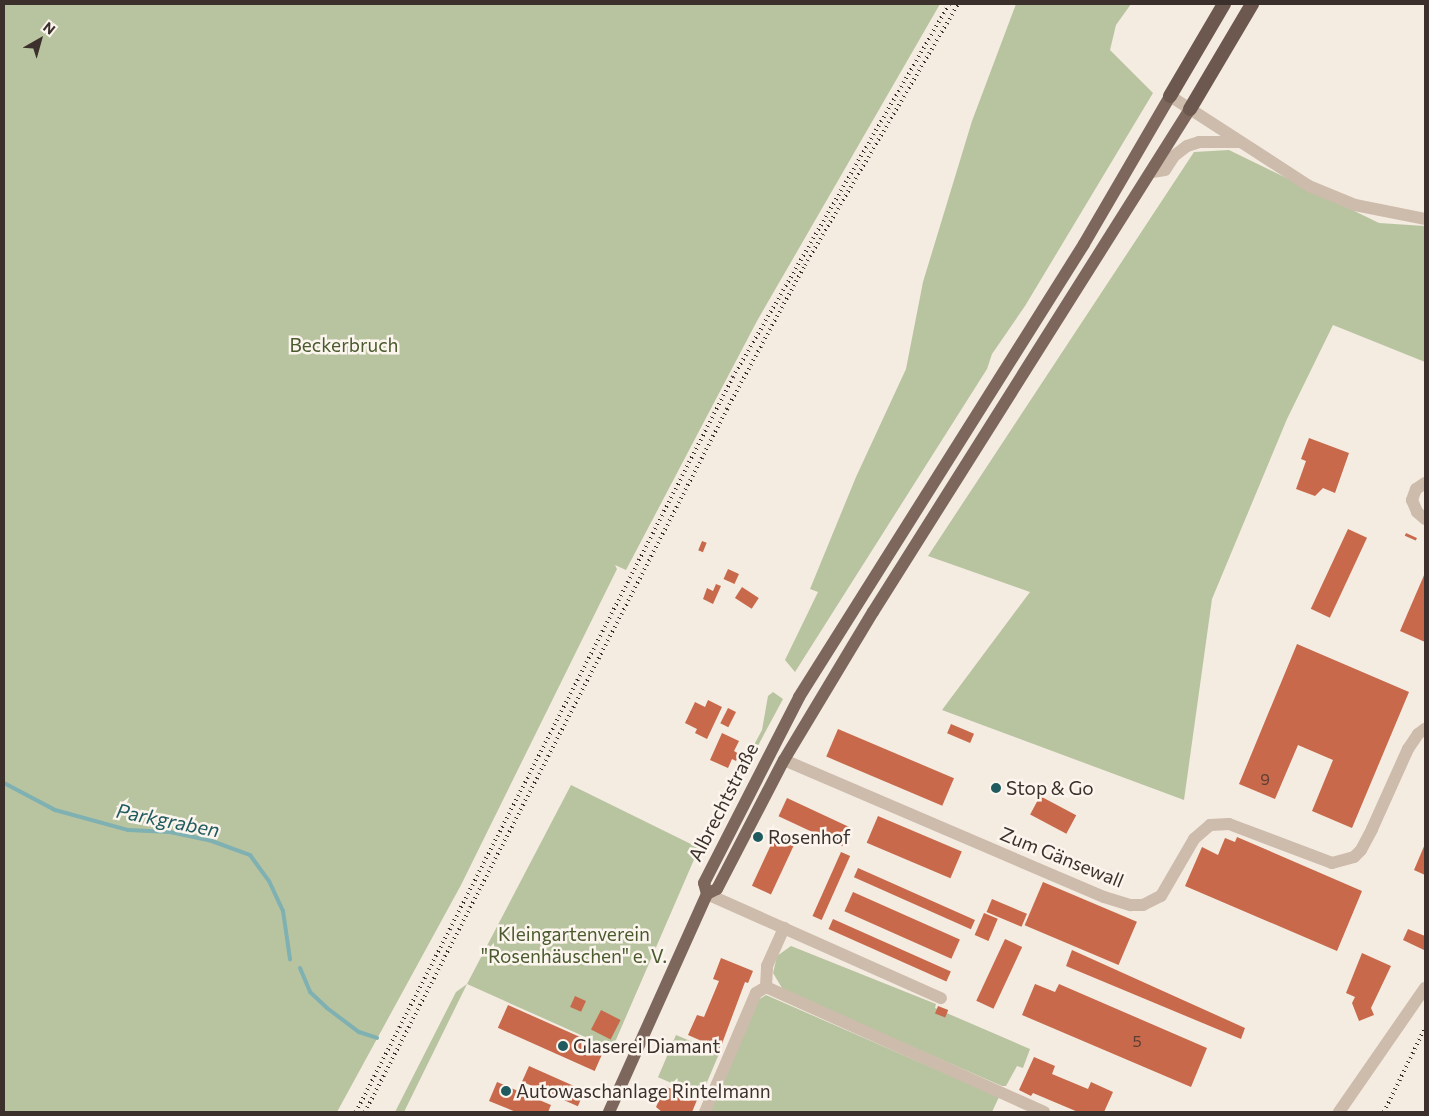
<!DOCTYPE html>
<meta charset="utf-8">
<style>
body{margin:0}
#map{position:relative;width:1429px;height:1116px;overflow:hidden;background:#f4ebe1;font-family:Commissioner,sans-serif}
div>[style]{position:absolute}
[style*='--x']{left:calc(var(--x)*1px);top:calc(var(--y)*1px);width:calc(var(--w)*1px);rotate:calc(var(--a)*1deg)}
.green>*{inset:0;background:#b8c4a0;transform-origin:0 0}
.stream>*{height:4px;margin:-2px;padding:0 2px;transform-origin:2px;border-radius:2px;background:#7fb0b2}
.building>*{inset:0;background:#c8694b;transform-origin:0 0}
.minor>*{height:12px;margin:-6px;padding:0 6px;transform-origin:6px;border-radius:6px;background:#cdbbac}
.primary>*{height:12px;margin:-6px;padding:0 6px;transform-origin:6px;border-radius:6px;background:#7d675c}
.trunk>*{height:14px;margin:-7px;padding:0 7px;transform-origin:7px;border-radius:7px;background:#6c584f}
.rail>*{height:4px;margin-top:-2px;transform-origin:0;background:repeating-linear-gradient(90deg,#3b302b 0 1px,transparent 0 5px)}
.dots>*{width:14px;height:14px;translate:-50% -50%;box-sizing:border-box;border:2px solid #fbf5ee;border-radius:50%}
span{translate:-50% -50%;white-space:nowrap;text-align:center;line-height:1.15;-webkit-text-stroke:5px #fbf5ee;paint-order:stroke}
.number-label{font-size:16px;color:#5e3e33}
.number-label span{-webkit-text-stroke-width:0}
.park-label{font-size:19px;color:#4a5a2e}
.poi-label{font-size:19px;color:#3b302b}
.left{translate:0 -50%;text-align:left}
.street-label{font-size:19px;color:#3b302b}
.water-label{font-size:20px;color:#1f5a5e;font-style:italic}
.frame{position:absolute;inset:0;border:5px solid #3b302b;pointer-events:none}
.north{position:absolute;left:15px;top:15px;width:50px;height:50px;-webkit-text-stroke:4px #fbf5ee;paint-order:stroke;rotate:38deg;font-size:14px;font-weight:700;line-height:20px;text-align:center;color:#3b302b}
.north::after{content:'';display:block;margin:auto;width:18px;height:22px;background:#3b302b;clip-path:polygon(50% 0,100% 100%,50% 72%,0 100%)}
</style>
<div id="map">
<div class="green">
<i style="clip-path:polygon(4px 4px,940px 4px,757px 321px,626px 570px,615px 565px,617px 569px,461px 885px,337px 1112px,4px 1112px)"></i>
<i style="clip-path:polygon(1016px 4px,1131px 4px,1116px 25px,1110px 50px,1153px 93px,1025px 306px,992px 354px,987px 369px,795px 672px,785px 660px,818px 592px,810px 589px,856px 477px,906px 369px,923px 282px,972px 121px)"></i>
<i style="clip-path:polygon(1229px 150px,1379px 223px,1425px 226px,1425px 362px,1333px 325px,1287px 419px,1212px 599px,1184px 800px,942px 710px,1030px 592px,928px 556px,1194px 152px)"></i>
<i style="clip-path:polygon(773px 692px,783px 699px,732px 794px,718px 812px,762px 730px,768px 696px)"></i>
<i style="clip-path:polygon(571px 785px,699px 848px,612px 1049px,467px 984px,404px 1112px,395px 1112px,456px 992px,467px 984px)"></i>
<i style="clip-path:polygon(791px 946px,936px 1004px,935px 1008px,1030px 1049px,1023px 1068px,1017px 1066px,1006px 1086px,1002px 1086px,793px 995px,782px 988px,773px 973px,777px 956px)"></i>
<i style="clip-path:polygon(766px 995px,999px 1097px,992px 1112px,709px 1112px,758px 1000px)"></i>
<i style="left:676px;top:1035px;width:47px;height:46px;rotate:23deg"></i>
</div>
<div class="stream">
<i style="--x:4;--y:783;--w:58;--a:27.9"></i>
<i style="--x:55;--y:810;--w:76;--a:15.3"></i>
<i style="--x:128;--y:830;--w:42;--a:2.7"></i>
<i style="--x:170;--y:832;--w:40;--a:12"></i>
<i style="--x:209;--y:840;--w:44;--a:20.1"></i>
<i style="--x:250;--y:855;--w:32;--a:54"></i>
<i style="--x:269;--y:881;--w:33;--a:65"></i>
<i style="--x:283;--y:911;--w:49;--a:81.7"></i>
<i style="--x:300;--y:968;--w:26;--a:67"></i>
<i style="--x:310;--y:992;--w:23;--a:43"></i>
<i style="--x:327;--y:1008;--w:40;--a:37"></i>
<i style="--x:359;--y:1032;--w:19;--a:18"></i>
</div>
<div class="building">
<i style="clip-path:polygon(1309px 438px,1349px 453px,1335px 493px,1323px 488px,1315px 496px,1296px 489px,1306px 461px,1301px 459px)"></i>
<i style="left:1348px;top:529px;width:21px;height:88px;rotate:25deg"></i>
<i style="left:1406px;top:533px;width:12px;height:3px;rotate:24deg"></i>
<i style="left:702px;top:541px;width:5px;height:10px;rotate:22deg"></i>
<i style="left:728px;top:569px;width:12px;height:11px;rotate:24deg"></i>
<i style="clip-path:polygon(1425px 573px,1425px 642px,1400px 631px)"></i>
<i style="clip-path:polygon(716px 584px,721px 586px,713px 604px,703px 599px,707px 588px,713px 591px)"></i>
<i style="left:742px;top:587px;width:20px;height:13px;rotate:33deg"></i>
<i style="clip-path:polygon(1297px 644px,1409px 692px,1352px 828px,1312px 811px,1333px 760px,1298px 745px,1275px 799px,1239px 784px)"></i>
<i style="clip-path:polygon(708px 700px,722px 707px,707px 739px,695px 733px,697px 729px,685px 723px,695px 702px,705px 707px)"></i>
<i style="left:728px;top:708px;width:9px;height:17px;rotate:27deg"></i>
<i style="left:951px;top:724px;width:25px;height:10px;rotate:23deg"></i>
<i style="left:838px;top:729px;width:126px;height:30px;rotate:23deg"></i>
<i style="clip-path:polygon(722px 733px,739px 741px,734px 751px,739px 754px,736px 761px,732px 759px,728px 768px,710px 760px)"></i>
<i style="left:1040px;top:796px;width:41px;height:21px;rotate:28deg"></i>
<i style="left:787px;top:798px;width:71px;height:20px;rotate:25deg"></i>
<i style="left:878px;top:816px;width:91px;height:29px;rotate:23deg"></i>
<i style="left:776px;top:834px;width:21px;height:57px;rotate:25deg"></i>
<i style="clip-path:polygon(1237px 837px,1362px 891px,1337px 951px,1185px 886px,1202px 847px,1218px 855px,1225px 838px,1235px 842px)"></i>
<i style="clip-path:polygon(1425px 844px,1425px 875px,1414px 870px)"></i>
<i style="left:841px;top:852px;width:10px;height:70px;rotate:24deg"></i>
<i style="left:858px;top:868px;width:128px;height:10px;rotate:24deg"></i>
<i style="left:1043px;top:882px;width:102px;height:47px;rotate:23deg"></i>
<i style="left:853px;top:892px;width:117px;height:21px;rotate:24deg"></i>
<i style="left:992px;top:899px;width:38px;height:14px;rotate:23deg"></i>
<i style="left:984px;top:913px;width:15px;height:24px;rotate:23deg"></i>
<i style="left:833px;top:919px;width:129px;height:11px;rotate:24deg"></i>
<i style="clip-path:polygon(1408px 929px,1425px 936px,1424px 950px,1403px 940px)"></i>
<i style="left:1005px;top:939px;width:19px;height:68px;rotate:25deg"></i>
<i style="clip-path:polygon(1072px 950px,1245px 1028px,1241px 1039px,1066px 966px)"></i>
<i style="clip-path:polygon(1362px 953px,1391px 966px,1371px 1008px,1374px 1015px,1359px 1021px,1352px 1003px,1355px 997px,1346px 993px)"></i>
<i style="clip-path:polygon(721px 958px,753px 971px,748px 983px,745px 982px,720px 1049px,688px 1035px,697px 1015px,704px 1017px,719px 981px,713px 979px)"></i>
<i style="clip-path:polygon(1035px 984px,1055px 992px,1059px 984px,1207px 1048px,1191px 1087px,1022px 1015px)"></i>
<i style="left:575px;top:996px;width:12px;height:12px;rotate:24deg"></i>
<i style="left:508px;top:1005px;width:106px;height:25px;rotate:24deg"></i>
<i style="left:938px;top:1006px;width:11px;height:8px;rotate:22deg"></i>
<i style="left:601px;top:1010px;width:22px;height:22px;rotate:27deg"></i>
<i style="clip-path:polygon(1034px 1057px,1055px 1066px,1052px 1074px,1088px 1089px,1091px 1082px,1113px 1092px,1104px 1112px,1078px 1112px,1033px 1093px,1031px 1096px,1019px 1090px)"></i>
<i style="left:529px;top:1066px;width:61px;height:17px;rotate:24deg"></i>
<i style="clip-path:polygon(497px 1082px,551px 1105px,548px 1112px,516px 1112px,489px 1101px)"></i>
<i style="clip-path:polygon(665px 1086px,697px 1100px,692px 1112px,662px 1112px,656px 1107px)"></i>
</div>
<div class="minor">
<i style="--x:1170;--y:96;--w:166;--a:32.9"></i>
<i style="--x:1309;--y:186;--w:50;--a:22.4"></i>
<i style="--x:1355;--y:205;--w:71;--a:11.3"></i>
<i style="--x:1152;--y:172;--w:13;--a:-9"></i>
<i style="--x:1165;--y:170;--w:17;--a:-57"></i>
<i style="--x:1174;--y:156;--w:16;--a:-38"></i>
<i style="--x:1187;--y:146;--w:13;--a:-18"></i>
<i style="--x:1199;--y:142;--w:41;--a:0"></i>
<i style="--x:1425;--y:483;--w:11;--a:146"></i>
<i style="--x:1416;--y:489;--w:12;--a:110"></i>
<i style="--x:1412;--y:500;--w:13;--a:67"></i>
<i style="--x:1417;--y:512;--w:11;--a:41"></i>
<i style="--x:784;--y:760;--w:348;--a:23.2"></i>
<i style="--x:1104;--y:897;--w:28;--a:17"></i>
<i style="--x:1131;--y:905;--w:12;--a:0"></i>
<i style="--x:1143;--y:905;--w:20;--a:-27"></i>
<i style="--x:1161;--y:896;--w:66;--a:-59.9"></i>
<i style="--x:1194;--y:839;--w:21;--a:-41"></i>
<i style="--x:1210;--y:825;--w:19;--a:-3"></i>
<i style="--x:1229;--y:824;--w:110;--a:20.7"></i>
<i style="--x:1332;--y:863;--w:23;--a:-15"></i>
<i style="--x:1354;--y:857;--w:10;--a:-45"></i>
<i style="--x:1361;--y:850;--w:24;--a:-62"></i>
<i style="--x:1372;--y:829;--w:88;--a:-65.8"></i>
<i style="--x:1408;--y:749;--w:18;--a:-56"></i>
<i style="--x:1418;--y:734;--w:9;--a:-36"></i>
<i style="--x:707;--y:894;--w:256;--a:24"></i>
<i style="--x:766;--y:987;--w:305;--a:24.2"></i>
<i style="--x:705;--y:1112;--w:129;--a:-66.8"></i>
<i style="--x:756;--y:993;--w:12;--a:-31"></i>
<i style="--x:766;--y:987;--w:21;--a:-87"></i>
<i style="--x:767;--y:966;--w:42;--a:-65.9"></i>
<i style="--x:1339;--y:1112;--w:151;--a:-55.3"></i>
</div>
<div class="primary">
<i style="--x:707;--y:894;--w:11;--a:-105"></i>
<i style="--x:704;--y:883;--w:209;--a:-62.9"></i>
<i style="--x:799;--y:697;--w:535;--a:-57.82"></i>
<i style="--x:1084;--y:244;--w:171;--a:-59.8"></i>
<i style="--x:609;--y:1112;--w:239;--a:-65.8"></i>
<i style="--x:707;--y:894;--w:11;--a:-27"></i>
<i style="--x:717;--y:889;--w:145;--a:-62.6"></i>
<i style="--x:784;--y:760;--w:173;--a:-59"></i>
<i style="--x:873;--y:612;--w:595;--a:-57.78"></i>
</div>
<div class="trunk">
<i style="--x:1170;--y:96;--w:107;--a:-59.6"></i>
<i style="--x:1190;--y:109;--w:122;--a:-59.4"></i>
</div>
<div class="rail">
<i style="--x:356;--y:1112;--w:826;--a:-62.85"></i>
<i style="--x:733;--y:377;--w:431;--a:-59.9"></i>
<i style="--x:365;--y:1112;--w:791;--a:-62.75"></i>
<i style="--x:727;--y:409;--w:164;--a:-61.6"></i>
<i style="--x:805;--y:265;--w:303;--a:-59.6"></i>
<i style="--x:1384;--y:1112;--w:93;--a:-64"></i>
</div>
<div class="dots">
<i style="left:996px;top:788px;background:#1f5a5e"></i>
<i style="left:758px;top:837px;background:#1f5a5e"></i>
<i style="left:563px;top:1046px;background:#1f5a5e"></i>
<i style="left:506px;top:1091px;background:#1f5a5e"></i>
</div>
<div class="number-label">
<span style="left:1265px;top:779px">9</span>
<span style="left:1137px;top:1041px">5</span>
</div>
<div class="park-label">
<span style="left:344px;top:345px">Beckerbruch</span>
<span style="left:574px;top:945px">Kleingartenverein<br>"Rosenhäuschen" e. V.</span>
</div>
<div class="poi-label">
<span class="left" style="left:1006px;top:788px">Stop &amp; Go</span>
<span class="left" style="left:768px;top:837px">Rosenhof</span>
<span class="left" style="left:573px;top:1046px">Glaserei Diamant</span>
<span class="left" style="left:516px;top:1091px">Autowaschanlage Rintelmann</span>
</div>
<div class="street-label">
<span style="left:723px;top:802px;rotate:-63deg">Albrechtstraße</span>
<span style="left:1062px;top:857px;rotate:22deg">Zum Gänsewall</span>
</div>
<div class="water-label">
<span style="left:168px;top:820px;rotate:11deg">Parkgraben</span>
</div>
<div class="frame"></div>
<div class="north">N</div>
</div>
